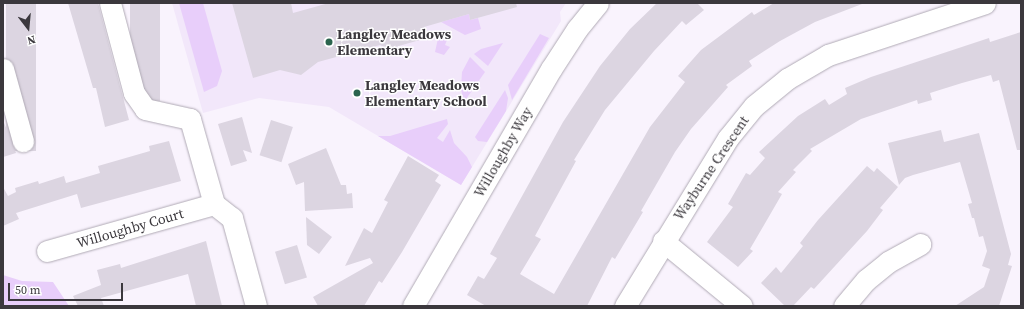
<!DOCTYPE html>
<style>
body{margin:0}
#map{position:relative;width:1024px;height:309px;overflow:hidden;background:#f9f3fd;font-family:"Source Serif 4",serif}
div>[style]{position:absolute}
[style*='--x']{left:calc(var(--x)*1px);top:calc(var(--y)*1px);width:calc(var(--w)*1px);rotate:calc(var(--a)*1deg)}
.built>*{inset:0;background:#f2e7fa}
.green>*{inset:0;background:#e8cefa}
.building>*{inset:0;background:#dcd5e1;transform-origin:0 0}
.roads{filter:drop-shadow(0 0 1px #b0aab5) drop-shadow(0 0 1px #b0aab5)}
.minor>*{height:21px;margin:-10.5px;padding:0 10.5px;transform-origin:10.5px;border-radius:10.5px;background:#fff}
.dots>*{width:11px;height:11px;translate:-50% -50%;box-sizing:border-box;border:2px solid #fff;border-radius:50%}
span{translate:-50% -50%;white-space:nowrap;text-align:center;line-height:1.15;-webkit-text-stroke:3px #fff;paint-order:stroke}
.poi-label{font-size:14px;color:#3b383d;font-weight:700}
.left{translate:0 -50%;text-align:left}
.street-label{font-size:14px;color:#3b383d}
.frame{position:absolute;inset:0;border:4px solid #3b383d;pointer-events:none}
.north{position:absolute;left:8px;top:8px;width:40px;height:40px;-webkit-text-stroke:3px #fff;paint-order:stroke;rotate:164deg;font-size:11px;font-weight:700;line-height:16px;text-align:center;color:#3b383d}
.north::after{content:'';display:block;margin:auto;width:14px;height:18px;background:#3b383d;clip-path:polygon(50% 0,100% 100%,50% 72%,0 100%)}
.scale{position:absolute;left:8px;top:283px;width:115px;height:18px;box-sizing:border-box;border:2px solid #3b383d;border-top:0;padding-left:5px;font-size:12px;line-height:14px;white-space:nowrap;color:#3b383d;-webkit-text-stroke:3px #fff;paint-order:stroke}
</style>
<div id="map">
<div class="built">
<i style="clip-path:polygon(172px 3px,566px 3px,560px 12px,561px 21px,461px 185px,329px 107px,259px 98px,203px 113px)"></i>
</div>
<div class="green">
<i style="clip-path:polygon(179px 3px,203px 3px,222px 71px,217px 86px,204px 92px)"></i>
<i style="clip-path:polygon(469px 14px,470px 20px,478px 18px,481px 29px,465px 35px,441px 22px)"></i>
<i style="clip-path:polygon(439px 34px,447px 40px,445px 45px,450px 47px,444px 55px,435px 52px)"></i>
<i style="clip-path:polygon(540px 34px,549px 38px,512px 100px,508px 85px)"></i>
<i style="clip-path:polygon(503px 43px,488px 66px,474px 54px,481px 49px)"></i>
<i style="clip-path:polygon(470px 57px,485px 72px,464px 102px,461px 89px,462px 72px)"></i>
<i style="clip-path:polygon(505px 90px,508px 98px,506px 111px,487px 142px,478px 141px,475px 137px)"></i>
<i style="clip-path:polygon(447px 119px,448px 124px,437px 138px,443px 142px,450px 130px,454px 143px,467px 157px,472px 167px,461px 185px,378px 136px,390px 136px)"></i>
<i style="clip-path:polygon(3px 275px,22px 281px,53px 282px,69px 306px,3px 306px)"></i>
</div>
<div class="building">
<i style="left:6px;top:3px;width:30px;height:148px"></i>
<i style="clip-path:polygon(68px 3px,98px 3px,129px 120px,105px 127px,96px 88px,93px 88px)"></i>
<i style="left:130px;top:3px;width:30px;height:98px"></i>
<i style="clip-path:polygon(232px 3px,291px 3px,293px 13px,329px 3px,516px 3px,517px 7px,470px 20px,469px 14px,424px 27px,427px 38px,388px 49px,380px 45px,318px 62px,301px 75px,280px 70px,253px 78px)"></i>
<i style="clip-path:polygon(657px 3px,697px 3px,704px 10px,686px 25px,682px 21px,654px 51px,605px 110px,574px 160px,576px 161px,535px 236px,541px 239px,520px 274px,554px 294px,650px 127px,685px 82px,678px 76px,701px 50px,752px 12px,754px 15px,774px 3px,862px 4px,815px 22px,780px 41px,749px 61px,752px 66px,726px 85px,728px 87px,691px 129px,675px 152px,641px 211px,643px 212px,615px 259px,612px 257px,587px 306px,486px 306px,467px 295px,478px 276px,484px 279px,497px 258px,490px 254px,563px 122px,600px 66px,630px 29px)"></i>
<i style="clip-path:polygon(1021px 32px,1021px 150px,1017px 150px,999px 80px,993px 82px,991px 75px,962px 83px,930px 93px,932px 100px,918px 104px,917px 100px,861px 119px,810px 149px,812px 151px,793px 170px,796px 172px,778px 192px,782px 194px,750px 249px,753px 251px,738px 267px,707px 242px,733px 207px,728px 204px,746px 173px,750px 175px,765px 158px,759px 152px,798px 116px,825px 99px,829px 105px,847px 94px,845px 88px,871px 77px,989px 38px,990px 42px)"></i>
<i style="clip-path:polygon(242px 117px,252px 153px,243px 150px,247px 161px,231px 166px,218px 124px)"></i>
<i style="clip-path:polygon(3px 120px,16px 153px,3px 157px)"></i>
<i style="left:271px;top:120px;width:23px;height:37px;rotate:18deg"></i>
<i style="clip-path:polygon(941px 130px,944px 142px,979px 133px,1011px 254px,1008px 265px,1012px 266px,999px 306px,955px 306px,984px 287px,990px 269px,982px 266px,987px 251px,983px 236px,979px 237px,974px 218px,972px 218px,968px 204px,972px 203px,960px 162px,913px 175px,905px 178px,899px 185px,888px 143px)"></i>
<i style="clip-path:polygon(169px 141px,181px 181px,81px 208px,77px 194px,16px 213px,19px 219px,3px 226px,3px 187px,8px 196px,16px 192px,15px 188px,38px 181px,39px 184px,64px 176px,66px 183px,100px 173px,98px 166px,150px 151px,149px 146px)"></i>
<i style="clip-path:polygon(326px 148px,341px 185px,346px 185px,347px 194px,352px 193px,353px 208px,305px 211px,304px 182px,296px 185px,288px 164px)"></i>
<i style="clip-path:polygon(408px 156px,439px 175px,435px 181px,441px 185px,402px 252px,382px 283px,379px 281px,364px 306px,318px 306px,313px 297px,373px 263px,370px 258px,345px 266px,364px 228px,372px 233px,388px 202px,384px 200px)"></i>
<i style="clip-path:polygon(867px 166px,874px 172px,877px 168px,898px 187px,880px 208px,883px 210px,867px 231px,814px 289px,811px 287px,793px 306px,785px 306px,761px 283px,776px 267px,781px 273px,803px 246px,800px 243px,818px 220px)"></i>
<i style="clip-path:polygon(306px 217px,332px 237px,319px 254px,307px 245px)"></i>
<i style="clip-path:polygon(206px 241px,222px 306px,196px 306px,188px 274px,101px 298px,104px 306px,78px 306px,73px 296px,101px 285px,97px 270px,120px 264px,121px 268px)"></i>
<i style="left:297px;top:245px;width:34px;height:23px;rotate:73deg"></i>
</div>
<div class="roads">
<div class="minor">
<i style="--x:110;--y:3;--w:93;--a:75.1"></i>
<i style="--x:134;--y:93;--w:19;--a:55"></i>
<i style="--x:145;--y:109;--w:46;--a:12.5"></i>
<i style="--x:190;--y:119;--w:88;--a:74.2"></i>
<i style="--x:3;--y:69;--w:75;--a:74.5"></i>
<i style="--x:663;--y:241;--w:102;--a:39.4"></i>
<i style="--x:47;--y:251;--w:173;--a:-15.7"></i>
<i style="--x:214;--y:204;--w:23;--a:38"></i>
<i style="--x:232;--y:218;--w:91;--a:74.7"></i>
<i style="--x:413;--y:306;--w:274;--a:-59.8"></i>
<i style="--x:551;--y:69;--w:48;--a:-57"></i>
<i style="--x:577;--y:29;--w:33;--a:-51"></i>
<i style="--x:625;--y:306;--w:197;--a:-58.5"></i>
<i style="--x:728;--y:138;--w:41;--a:-50.9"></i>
<i style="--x:754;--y:106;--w:43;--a:-39.3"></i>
<i style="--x:787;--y:79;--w:48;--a:-30.3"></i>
<i style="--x:828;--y:55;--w:165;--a:-18.3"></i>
<i style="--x:844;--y:306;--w:34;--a:-50"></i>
<i style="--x:866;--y:280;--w:28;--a:-39"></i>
<i style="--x:888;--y:262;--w:37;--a:-29"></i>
</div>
</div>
<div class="dots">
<i style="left:329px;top:42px;background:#2b644e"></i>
<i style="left:357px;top:93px;background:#2b644e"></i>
</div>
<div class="poi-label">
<span class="left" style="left:337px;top:42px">Langley Meadows<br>Elementary</span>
<span class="left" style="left:365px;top:93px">Langley Meadows<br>Elementary School</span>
</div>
<div class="street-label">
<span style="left:503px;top:152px;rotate:-60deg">Willoughby Way</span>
<span style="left:711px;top:168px;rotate:-56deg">Wayburne Crescent</span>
<span style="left:130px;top:228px;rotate:-16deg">Willoughby Court</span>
</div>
<div class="frame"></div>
<div class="north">N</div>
<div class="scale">50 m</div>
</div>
